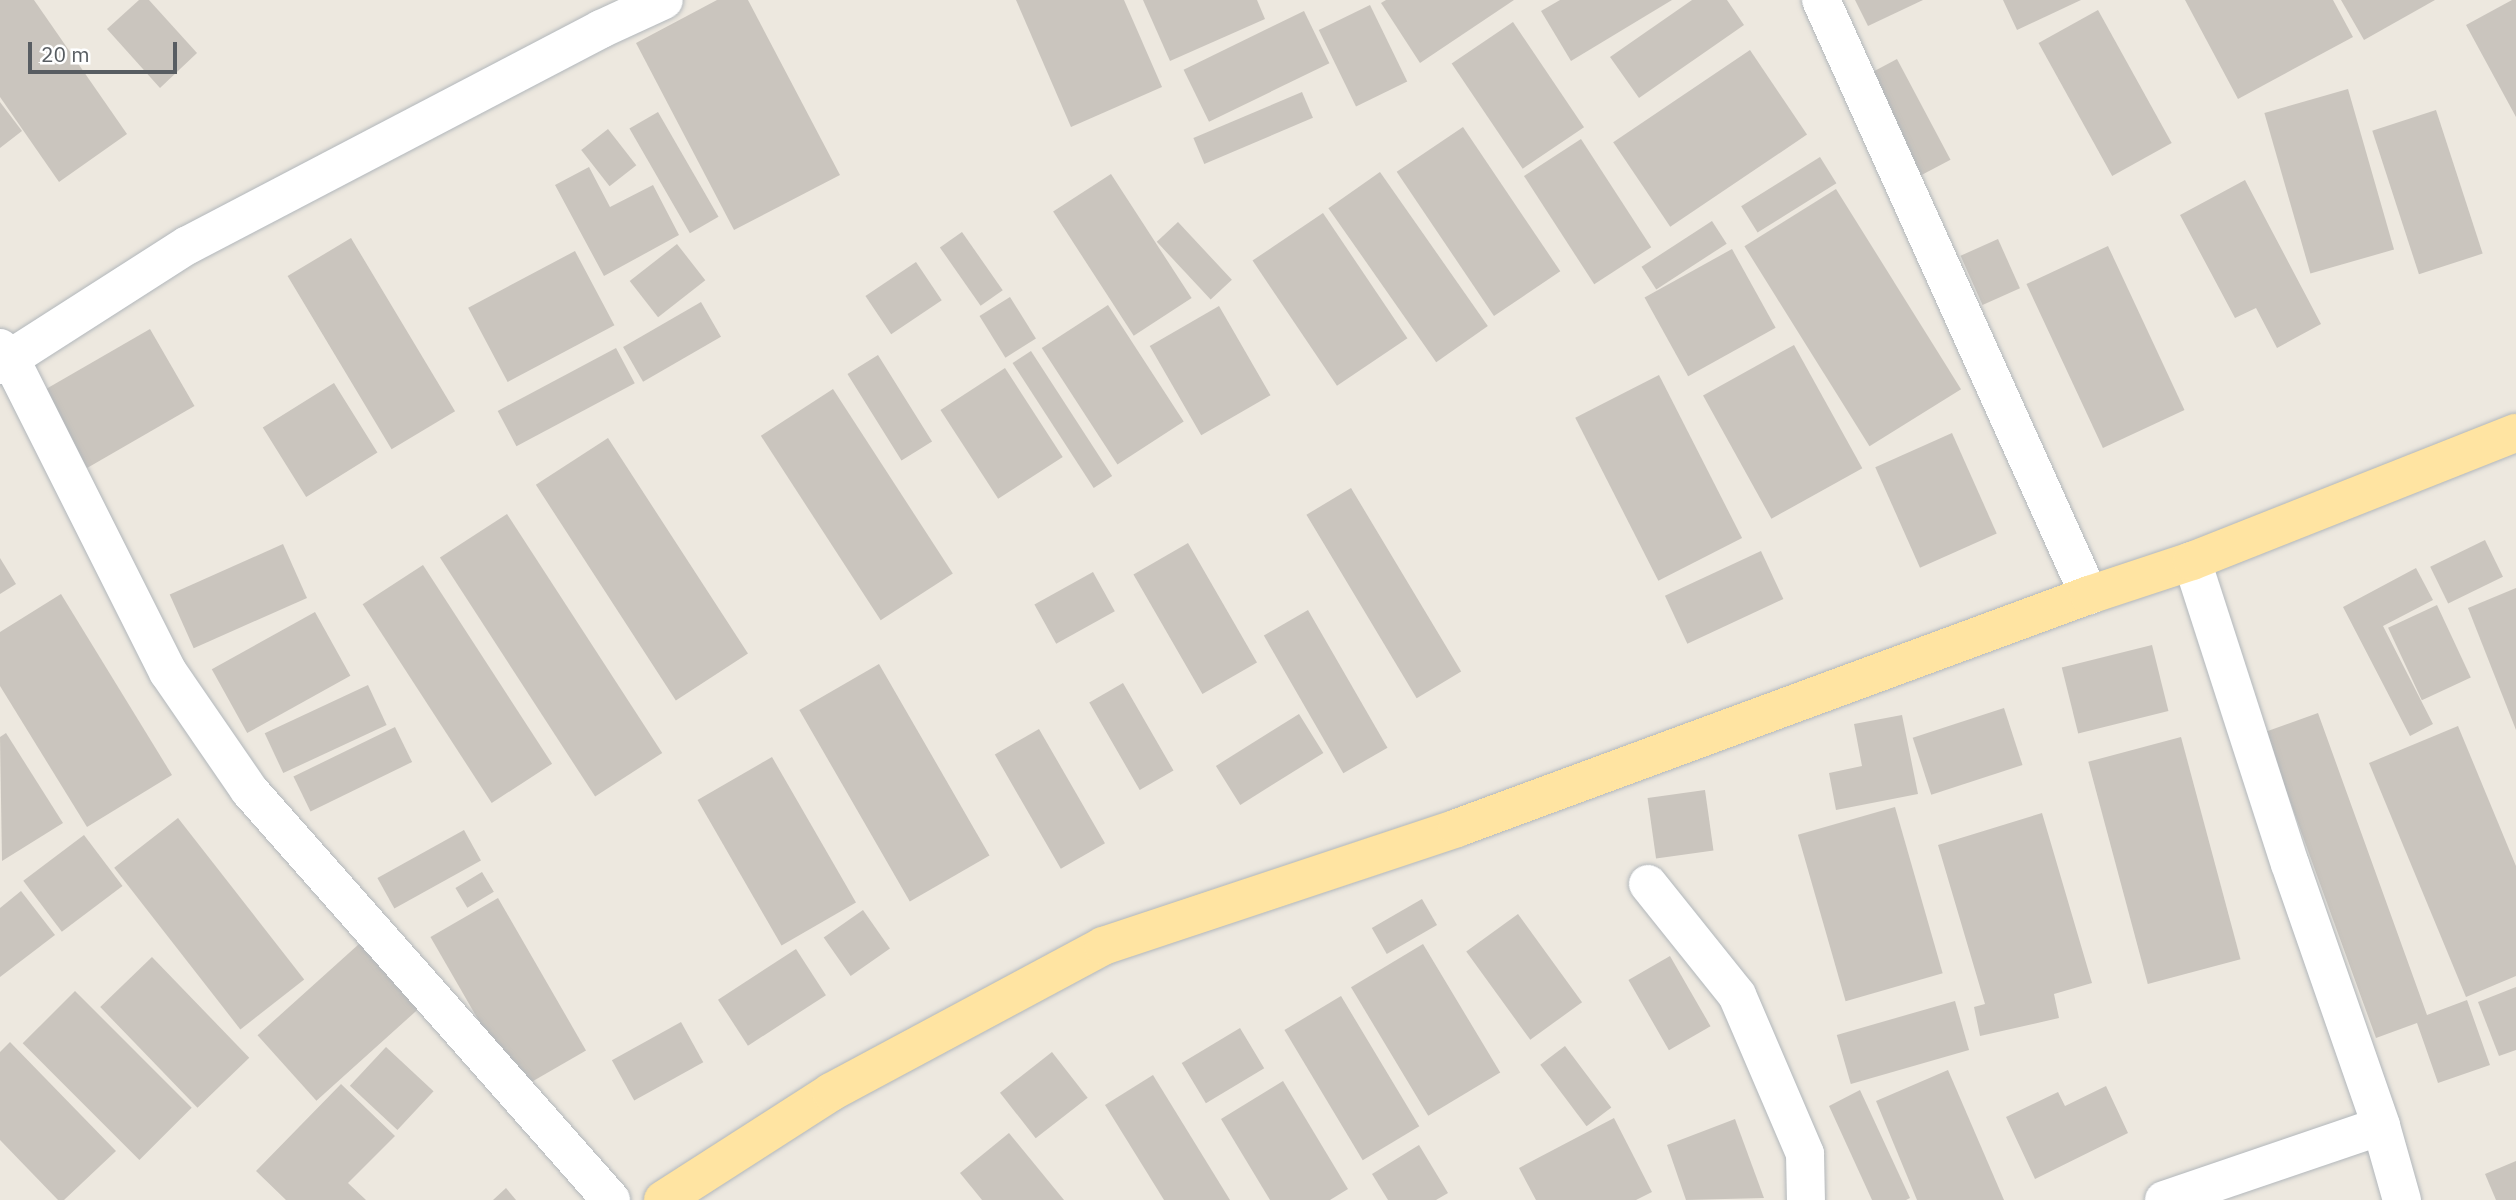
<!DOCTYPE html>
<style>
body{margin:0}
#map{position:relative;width:2516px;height:1200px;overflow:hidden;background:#ede8df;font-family:"IBM Plex Sans",sans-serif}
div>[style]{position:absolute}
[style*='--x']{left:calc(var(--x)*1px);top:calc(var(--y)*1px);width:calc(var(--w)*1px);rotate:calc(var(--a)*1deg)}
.building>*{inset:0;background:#cac5be;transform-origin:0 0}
.roads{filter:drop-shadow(0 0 2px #b2b7bb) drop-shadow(0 0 2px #b2b7bb)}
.minor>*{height:38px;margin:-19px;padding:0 19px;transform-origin:19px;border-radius:19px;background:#fff}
.major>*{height:38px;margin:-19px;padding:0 19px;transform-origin:19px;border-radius:19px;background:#ffe4a2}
span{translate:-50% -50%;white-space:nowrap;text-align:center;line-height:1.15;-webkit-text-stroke:7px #fff;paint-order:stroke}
.scale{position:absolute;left:28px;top:42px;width:149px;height:32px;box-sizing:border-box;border:4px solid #585d62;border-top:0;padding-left:9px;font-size:21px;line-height:24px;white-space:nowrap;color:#585d62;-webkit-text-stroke:5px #fff;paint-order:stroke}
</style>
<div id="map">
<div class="building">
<i style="clip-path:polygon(0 0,34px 0,127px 134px,59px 182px,0 97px)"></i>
<i style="clip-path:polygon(139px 0,149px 0,197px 53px,160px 88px,107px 29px)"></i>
<i style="clip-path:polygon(717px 0,748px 0,840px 175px,734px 230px,636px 43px)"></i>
<i style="clip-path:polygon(1016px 0,1124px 0,1162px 87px,1071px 127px)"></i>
<i style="clip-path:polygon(1143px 0,1257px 0,1265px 19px,1170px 61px)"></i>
<i style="clip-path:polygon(1386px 0,1514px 0,1420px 63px,1381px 3px)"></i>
<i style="clip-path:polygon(1560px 0,1672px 0,1571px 61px,1541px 11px)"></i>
<i style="clip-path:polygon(1692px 0,1727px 0,1744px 25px,1639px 98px,1610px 57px)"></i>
<i style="clip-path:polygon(1855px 0,1923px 0,1868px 26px)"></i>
<i style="clip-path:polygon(2003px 0,2081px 0,2017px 30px)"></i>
<i style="clip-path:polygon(2185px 0,2333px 0,2353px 37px,2238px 99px)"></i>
<i style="clip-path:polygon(2341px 0,2435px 0,2364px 40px)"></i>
<i style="clip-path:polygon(2512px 0,2516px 0,2516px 117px,2466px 25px)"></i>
<i style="left:1370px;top:5px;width:85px;height:57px;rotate:64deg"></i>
<i style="left:2098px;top:10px;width:152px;height:68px;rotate:61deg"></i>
<i style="left:1304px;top:11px;width:58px;height:134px;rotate:64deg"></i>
<i style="left:1513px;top:22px;width:127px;height:74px;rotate:56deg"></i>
<i style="left:1750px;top:50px;width:102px;height:165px;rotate:56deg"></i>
<i style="left:1897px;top:59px;width:114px;height:42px;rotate:62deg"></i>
<i style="left:2348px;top:89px;width:167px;height:87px;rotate:74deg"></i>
<i style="left:1302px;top:92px;width:28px;height:118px;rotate:67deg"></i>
<i style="clip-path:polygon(0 102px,22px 131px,0 148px)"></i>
<i style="left:2436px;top:110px;width:151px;height:67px;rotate:72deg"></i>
<i style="left:658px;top:112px;width:121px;height:33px;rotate:60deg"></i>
<i style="left:1463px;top:127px;width:174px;height:80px;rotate:56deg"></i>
<i style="left:608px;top:129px;width:46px;height:34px;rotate:52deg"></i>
<i style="left:1581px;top:139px;width:129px;height:68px;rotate:57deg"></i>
<i style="left:1820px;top:157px;width:31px;height:93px;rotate:58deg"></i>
<i style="clip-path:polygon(589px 167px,610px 207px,653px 185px,679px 235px,604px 276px,555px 185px)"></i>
<i style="left:1380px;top:172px;width:188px;height:63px;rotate:55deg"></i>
<i style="left:1111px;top:174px;width:148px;height:69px;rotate:57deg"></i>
<i style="clip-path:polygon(2245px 180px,2321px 324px,2277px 348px,2256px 308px,2235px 318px,2180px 215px)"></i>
<i style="left:1836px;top:189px;width:236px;height:108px;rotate:58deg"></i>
<i style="left:1323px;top:213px;width:151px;height:85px;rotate:56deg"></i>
<i style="left:1712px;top:221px;width:27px;height:84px;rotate:57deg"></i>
<i style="left:1178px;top:222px;width:79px;height:29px;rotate:47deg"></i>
<i style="left:962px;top:232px;width:71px;height:27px;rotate:55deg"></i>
<i style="left:351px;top:238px;width:202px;height:74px;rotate:59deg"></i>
<i style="left:1998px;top:239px;width:54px;height:41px;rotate:66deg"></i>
<i style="left:677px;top:244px;width:46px;height:60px;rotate:52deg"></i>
<i style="left:2108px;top:246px;width:181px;height:90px;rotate:65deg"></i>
<i style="left:1732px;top:249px;width:90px;height:100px;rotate:61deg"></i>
<i style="left:575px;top:251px;width:84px;height:121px;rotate:62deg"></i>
<i style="left:916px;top:262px;width:46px;height:61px;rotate:56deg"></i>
<i style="left:1010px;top:297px;width:49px;height:36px;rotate:58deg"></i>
<i style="left:701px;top:302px;width:40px;height:90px;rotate:60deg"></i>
<i style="left:1108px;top:305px;width:139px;height:79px;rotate:57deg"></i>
<i style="left:1219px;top:306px;width:103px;height:80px;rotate:60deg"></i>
<i style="left:150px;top:329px;width:89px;height:124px;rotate:60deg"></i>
<i style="left:1794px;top:345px;width:141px;height:104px;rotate:61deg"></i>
<i style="left:616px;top:348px;width:40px;height:134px;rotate:62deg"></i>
<i style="left:1031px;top:351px;width:149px;height:22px;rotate:57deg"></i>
<i style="left:878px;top:355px;width:102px;height:36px;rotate:58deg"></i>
<i style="left:1005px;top:368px;width:106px;height:77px;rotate:57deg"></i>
<i style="left:1659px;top:375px;width:183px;height:94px;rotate:63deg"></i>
<i style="left:334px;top:383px;width:82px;height:84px;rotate:58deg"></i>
<i style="left:833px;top:389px;width:220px;height:86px;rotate:57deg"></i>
<i style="left:1952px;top:433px;width:110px;height:84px;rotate:66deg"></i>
<i style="left:608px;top:438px;width:257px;height:86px;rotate:57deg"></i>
<i style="left:1351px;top:488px;width:214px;height:52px;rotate:59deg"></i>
<i style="left:507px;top:514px;width:285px;height:80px;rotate:57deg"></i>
<i style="left:2485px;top:540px;width:41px;height:61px;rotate:64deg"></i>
<i style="left:1188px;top:543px;width:138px;height:63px;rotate:60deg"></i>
<i style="left:283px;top:544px;width:59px;height:124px;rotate:66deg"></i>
<i style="left:1761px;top:551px;width:53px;height:106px;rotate:65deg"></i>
<i style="clip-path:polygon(0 558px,16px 584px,0 594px)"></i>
<i style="left:423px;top:565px;width:237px;height:72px;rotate:57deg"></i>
<i style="clip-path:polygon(2416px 568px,2433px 600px,2383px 626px,2433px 724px,2410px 736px,2343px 607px)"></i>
<i style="left:1093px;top:572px;width:45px;height:67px;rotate:61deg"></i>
<i style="clip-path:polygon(2516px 588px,2516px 730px,2468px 608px)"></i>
<i style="clip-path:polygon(61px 594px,172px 775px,87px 827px,0 686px,0 632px)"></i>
<i style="left:2437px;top:605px;width:80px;height:54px;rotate:65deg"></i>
<i style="left:1308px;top:610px;width:159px;height:51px;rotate:60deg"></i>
<i style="left:315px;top:612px;width:73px;height:118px;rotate:61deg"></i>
<i style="left:2152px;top:645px;width:68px;height:93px;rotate:76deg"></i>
<i style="left:879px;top:664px;width:221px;height:92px;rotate:60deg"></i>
<i style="left:1123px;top:683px;width:101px;height:39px;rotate:60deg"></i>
<i style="left:368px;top:685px;width:44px;height:114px;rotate:65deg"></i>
<i style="left:2004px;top:708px;width:60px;height:96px;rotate:72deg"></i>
<i style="clip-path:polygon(2318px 713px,2427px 1015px,2467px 1000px,2490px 1065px,2438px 1083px,2417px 1023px,2376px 1038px,2265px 732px)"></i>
<i style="left:1299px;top:714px;width:46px;height:98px;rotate:58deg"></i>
<i style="clip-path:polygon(1902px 715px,1918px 794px,1836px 810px,1829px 773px,1862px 766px,1854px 724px)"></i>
<i style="clip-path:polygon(2458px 726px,2516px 866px,2516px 976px,2466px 997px,2369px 763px)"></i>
<i style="left:395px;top:727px;width:39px;height:113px;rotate:64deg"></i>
<i style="left:1039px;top:729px;width:132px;height:51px;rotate:60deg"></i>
<i style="clip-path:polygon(6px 733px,63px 823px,2px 861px,0 737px)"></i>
<i style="left:2181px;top:737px;width:230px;height:96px;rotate:75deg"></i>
<i style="left:772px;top:757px;width:168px;height:86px;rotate:60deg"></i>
<i style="left:1705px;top:790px;width:61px;height:58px;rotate:82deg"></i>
<i style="left:1895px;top:807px;width:173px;height:101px;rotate:74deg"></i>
<i style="clip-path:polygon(2042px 813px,2092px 983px,2054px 994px,2059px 1018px,1980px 1036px,1974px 1007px,1985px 1004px,1938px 845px)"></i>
<i style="left:178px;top:818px;width:205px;height:81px;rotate:52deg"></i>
<i style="left:464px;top:830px;width:35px;height:99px;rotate:61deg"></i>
<i style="left:84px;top:835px;width:64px;height:76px;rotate:53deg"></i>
<i style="left:482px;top:872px;width:23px;height:31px;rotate:59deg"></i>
<i style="clip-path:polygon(21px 891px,55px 935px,0 977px,0 908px)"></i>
<i style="left:498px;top:898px;width:176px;height:78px;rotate:60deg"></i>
<i style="left:1422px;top:899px;width:30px;height:58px;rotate:60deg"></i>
<i style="left:863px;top:910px;width:47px;height:48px;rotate:55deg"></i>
<i style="left:1518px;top:914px;width:109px;height:64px;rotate:54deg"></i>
<i style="left:369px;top:935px;width:88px;height:150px;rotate:48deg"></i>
<i style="left:1423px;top:944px;width:150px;height:84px;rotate:59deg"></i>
<i style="left:796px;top:949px;width:55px;height:93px;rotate:57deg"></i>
<i style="left:1670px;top:956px;width:81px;height:48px;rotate:60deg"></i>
<i style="left:152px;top:957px;width:140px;height:72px;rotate:46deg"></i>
<i style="clip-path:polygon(2516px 987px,2516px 1050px,2499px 1056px,2478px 1002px)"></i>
<i style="left:75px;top:991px;width:165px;height:74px;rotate:45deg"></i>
<i style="left:1341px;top:996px;width:152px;height:66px;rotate:59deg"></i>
<i style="left:1955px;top:1001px;width:51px;height:123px;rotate:74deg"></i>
<i style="left:681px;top:1022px;width:46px;height:79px;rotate:61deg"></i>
<i style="left:1240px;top:1028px;width:47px;height:68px;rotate:59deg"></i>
<i style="clip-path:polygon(10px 1042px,116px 1151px,64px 1200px,58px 1200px,0 1140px,0 1052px)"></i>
<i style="left:1565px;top:1046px;width:77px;height:31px;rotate:53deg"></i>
<i style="left:386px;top:1047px;width:65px;height:53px;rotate:43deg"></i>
<i style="left:1052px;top:1052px;width:58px;height:66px;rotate:52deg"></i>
<i style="clip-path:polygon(1948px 1070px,2004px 1200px,1917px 1200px,1876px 1101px)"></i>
<i style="clip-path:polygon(1153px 1075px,1230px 1200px,1164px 1200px,1105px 1105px)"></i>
<i style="clip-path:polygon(1283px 1081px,1348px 1189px,1330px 1200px,1270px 1200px,1221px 1119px)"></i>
<i style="clip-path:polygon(341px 1084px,395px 1136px,348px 1183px,366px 1200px,286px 1200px,256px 1171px)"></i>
<i style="clip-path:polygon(2106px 1086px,2128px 1133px,2035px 1179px,2006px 1117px,2058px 1092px,2065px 1106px)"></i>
<i style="clip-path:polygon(1860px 1090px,1910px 1198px,1906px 1200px,1872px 1200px,1829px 1106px)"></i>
<i style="clip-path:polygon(1614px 1118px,1652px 1192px,1636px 1200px,1536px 1200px,1519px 1168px)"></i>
<i style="clip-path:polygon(1735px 1119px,1764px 1198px,1686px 1200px,1667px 1145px)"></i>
<i style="clip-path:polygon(1009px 1133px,1064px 1200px,982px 1200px,960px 1173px)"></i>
<i style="clip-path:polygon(1419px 1145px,1448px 1193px,1436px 1200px,1388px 1200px,1372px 1174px)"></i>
<i style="clip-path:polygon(2516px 1161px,2516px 1200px,2496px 1200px,2485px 1174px)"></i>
<i style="clip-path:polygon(506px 1188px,516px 1200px,493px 1200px)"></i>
</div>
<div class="roads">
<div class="minor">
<i style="--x:1821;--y:0;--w:653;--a:65.75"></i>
<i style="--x:0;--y:348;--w:14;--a:45"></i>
<i style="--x:10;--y:358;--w:352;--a:63.3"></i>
<i style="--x:168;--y:672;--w:143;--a:55.5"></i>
<i style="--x:249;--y:790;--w:547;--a:48.56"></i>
<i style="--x:0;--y:365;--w:223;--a:-32.6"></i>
<i style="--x:188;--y:245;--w:466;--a:-27.6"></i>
<i style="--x:601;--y:29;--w:69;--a:-24.7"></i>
<i style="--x:2192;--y:561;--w:318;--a:72.1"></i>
<i style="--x:2290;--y:864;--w:277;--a:70.8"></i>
<i style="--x:2381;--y:1126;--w:77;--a:74.2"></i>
<i style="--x:1648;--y:884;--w:142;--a:51.3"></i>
<i style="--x:1737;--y:995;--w:173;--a:66.8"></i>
<i style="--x:1805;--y:1154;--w:46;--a:88.8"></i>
<i style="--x:2164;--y:1200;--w:229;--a:-18.8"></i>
</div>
<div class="major">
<i style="--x:663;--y:1200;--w:200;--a:-32.7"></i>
<i style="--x:831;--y:1092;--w:309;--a:-28.2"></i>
<i style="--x:1103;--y:946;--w:373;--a:-18.4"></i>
<i style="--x:1457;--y:828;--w:674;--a:-20.24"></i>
<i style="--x:2089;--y:595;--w:108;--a:-18.3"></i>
<i style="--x:2192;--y:561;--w:348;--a:-21.6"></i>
</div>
</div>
<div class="scale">20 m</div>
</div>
